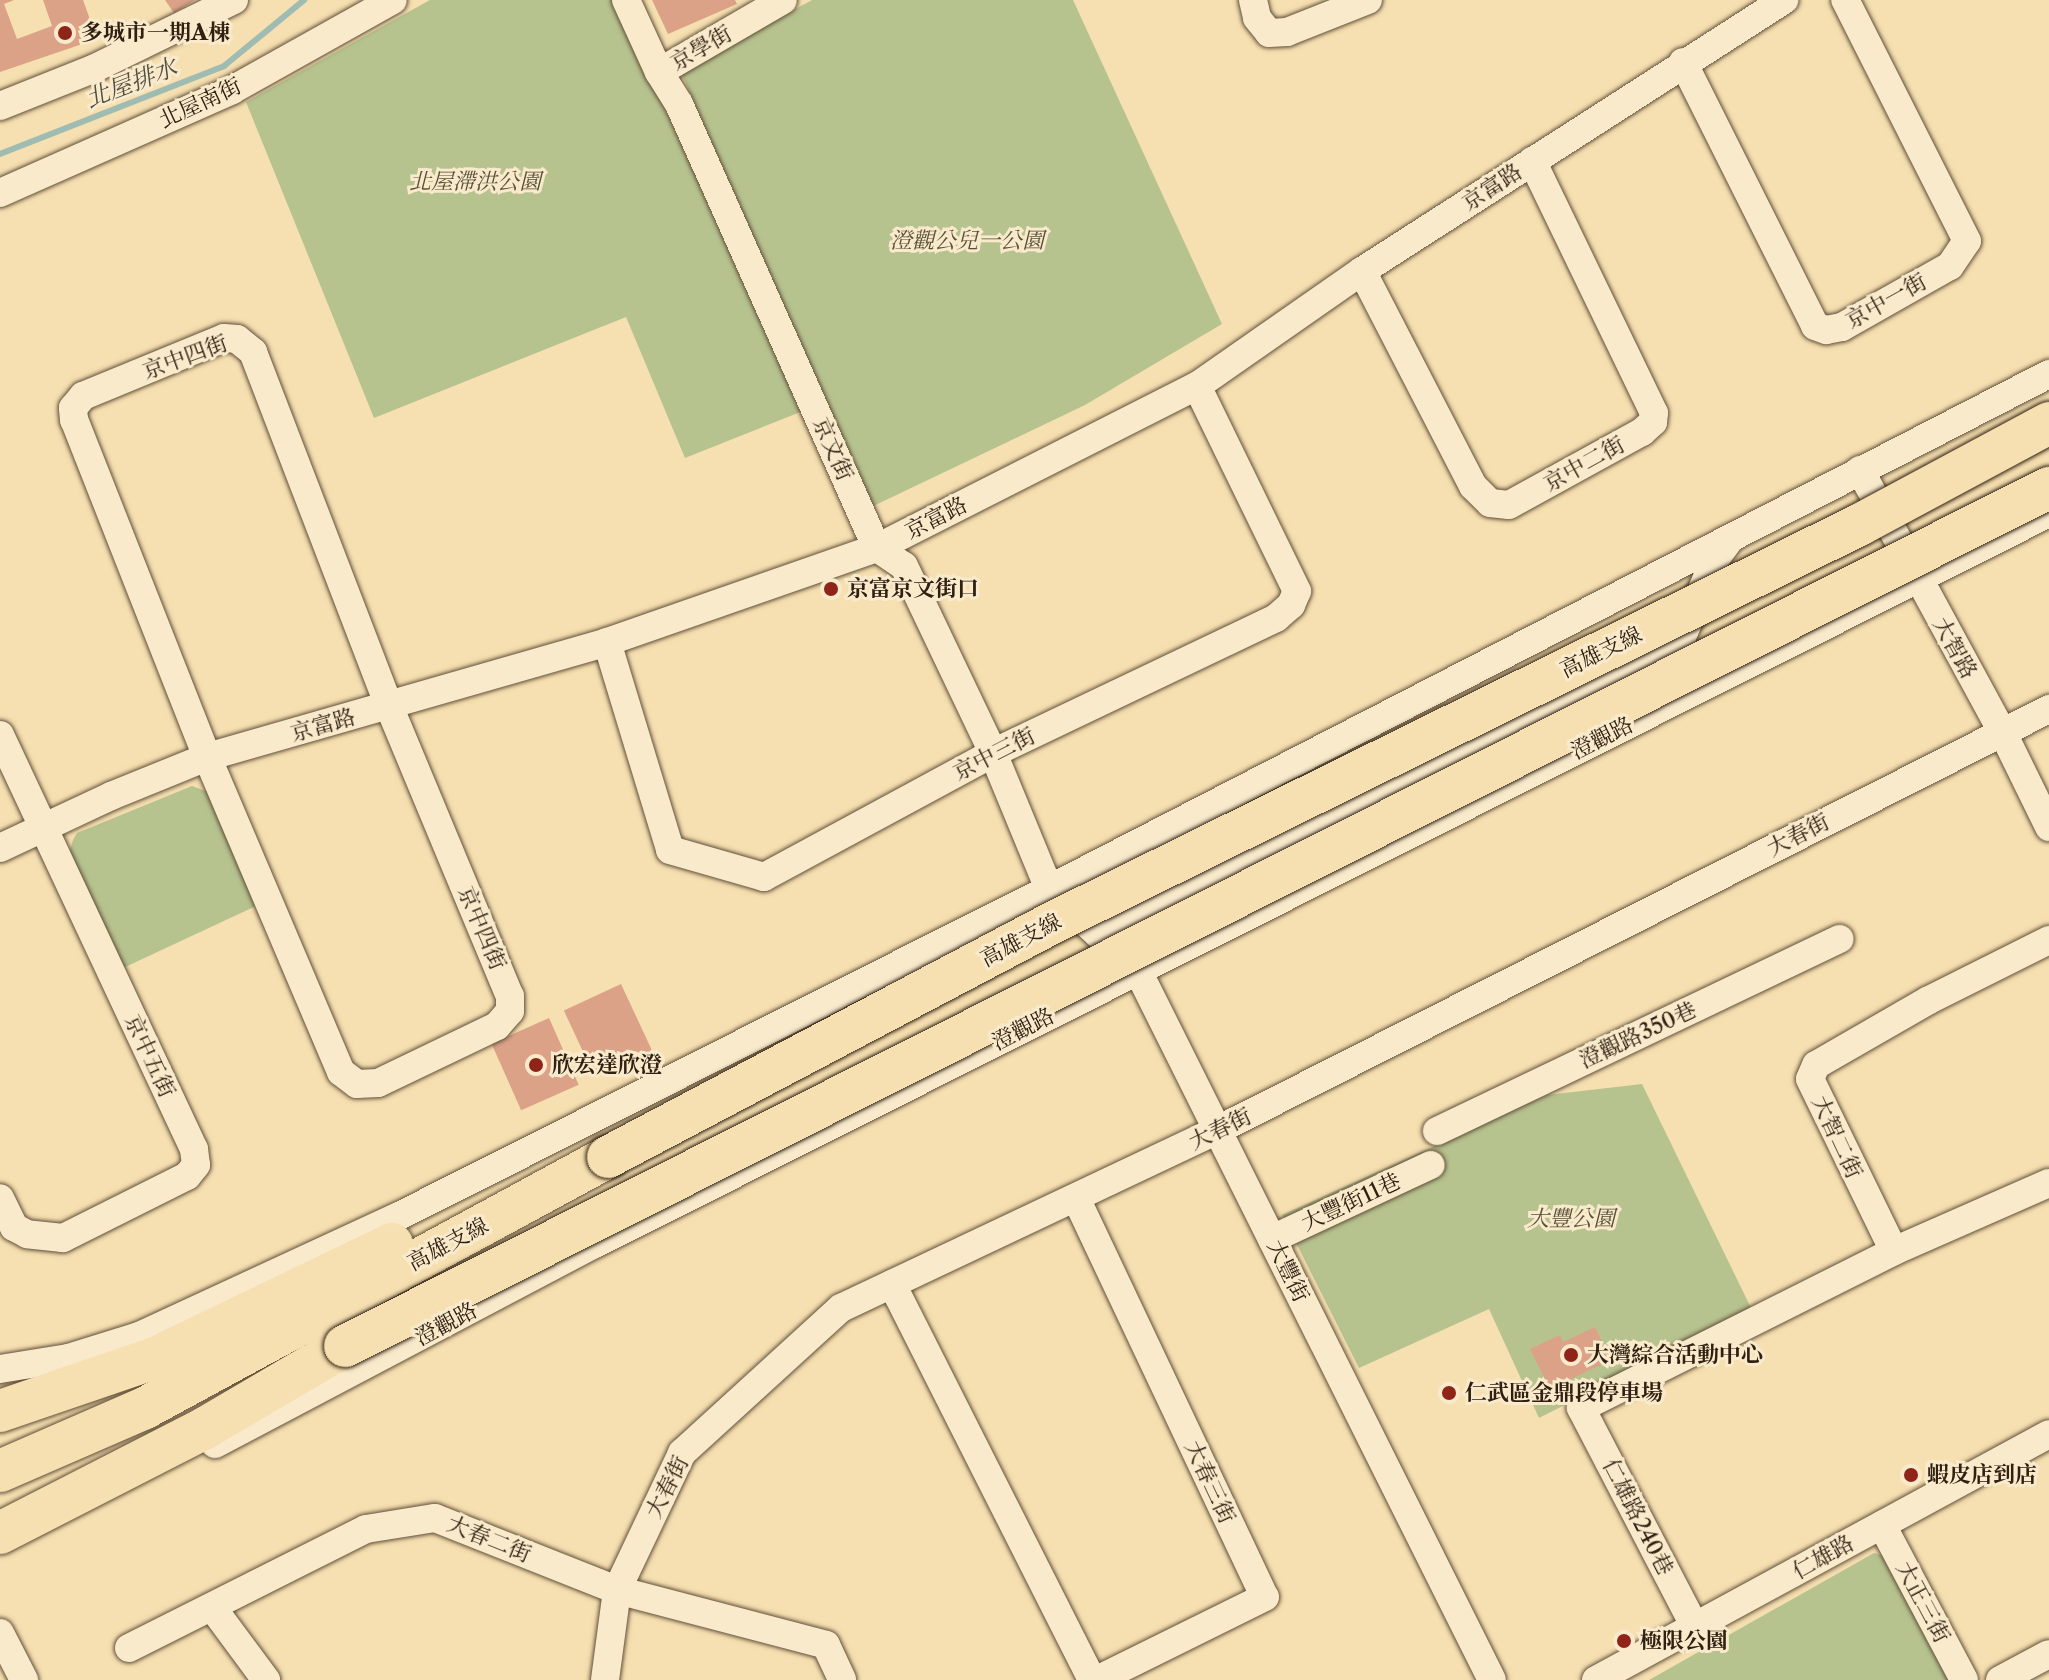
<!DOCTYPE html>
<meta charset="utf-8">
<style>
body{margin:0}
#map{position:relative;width:2049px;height:1680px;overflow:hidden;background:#f6dfb0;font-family:"Libre Caslon Text","Noto Serif TC",serif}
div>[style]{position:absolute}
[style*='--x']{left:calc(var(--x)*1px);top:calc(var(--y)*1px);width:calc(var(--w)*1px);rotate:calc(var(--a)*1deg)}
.green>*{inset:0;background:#b7c38f}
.stream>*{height:6px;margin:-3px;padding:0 3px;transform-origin:3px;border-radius:3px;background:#9ebcb2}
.building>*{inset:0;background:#dba288;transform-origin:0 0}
.roads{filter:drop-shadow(0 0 2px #61503a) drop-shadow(0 0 2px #61503a)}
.minor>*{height:28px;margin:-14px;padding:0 14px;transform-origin:14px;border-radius:14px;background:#f9eacc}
.highway>*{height:42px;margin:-21px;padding:0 21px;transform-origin:21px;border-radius:21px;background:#f6dfb0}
.bridges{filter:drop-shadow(0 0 2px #2f2012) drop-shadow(0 0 2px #2f2012)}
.highway-bridge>*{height:42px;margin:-21px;padding:0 21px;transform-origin:21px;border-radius:21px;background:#f6dfb0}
.dots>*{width:22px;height:22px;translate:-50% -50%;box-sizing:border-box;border:4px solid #f9eacc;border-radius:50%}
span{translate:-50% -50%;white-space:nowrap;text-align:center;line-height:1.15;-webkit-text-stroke:6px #f9eacc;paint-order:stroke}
.poi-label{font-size:22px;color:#2f2012;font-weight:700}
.left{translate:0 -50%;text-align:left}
.street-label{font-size:22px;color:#2f2012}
.park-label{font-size:22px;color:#585138;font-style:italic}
.water-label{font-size:24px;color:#504f42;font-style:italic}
</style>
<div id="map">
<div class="green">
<i style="clip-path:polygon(430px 0,613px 0,808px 409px,685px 458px,626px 317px,374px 418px,246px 102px)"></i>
<i style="clip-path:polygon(812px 0,1073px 0,1222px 324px,1085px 405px,867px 509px,681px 72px)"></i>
<i style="clip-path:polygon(192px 786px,211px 793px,258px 905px,123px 968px,69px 853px,73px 840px,77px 833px)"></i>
<i style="clip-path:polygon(1642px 1084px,1752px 1310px,1539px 1418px,1489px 1309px,1359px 1368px,1282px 1215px,1547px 1095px)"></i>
<i style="clip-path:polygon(1874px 1553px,1890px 1557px,1952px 1680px,1649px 1680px)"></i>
</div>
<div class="stream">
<i style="--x:0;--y:154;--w:241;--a:-21.4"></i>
<i style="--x:224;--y:66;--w:104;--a:-39.5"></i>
</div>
<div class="building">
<i style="clip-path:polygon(0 0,14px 0,4px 4px,17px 39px,52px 26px,43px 0,83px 0,97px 39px,0 72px)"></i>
<i style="clip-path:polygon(165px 0,195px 0,174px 13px)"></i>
<i style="clip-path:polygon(652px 0,735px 0,737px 4px,668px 34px)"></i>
<i style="left:621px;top:984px;width:74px;height:63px;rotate:65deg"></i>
<i style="left:549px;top:1018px;width:73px;height:63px;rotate:66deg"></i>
<i style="clip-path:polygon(1595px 1327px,1611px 1360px,1550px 1389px,1530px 1349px,1560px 1335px,1563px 1342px)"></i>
</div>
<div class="roads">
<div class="minor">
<i style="--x:626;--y:0;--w:79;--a:65.4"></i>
<i style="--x:659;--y:72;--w:38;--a:58"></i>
<i style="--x:679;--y:104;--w:486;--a:66"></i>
<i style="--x:877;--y:548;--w:32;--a:34"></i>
<i style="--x:904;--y:566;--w:207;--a:64.5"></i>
<i style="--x:993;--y:753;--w:147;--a:67.6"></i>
<i style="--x:1049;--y:889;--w:121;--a:42.7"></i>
<i style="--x:1138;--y:971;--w:792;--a:63.47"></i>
<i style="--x:1253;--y:0;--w:18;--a:77"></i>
<i style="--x:1257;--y:18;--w:19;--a:51"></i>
<i style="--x:1269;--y:33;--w:18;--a:-3"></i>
<i style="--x:1287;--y:32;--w:87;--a:-21.6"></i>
<i style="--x:1683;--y:62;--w:295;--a:63.4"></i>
<i style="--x:1815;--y:326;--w:12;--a:20"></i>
<i style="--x:1826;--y:330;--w:16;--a:-11"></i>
<i style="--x:1842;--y:327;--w:124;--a:-29.5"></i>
<i style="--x:1950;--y:266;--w:30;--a:-56"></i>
<i style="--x:1967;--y:241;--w:270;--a:-116.8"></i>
<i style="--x:659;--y:72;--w:143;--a:-30.1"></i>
<i style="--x:0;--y:106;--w:100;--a:-21.7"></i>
<i style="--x:93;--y:69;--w:157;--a:-26.1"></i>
<i style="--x:0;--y:193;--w:254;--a:-23.9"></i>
<i style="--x:232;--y:90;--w:184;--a:-29.2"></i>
<i style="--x:1362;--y:271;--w:242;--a:62.7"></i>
<i style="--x:1473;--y:486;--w:24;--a:45"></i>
<i style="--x:1490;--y:503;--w:19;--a:6"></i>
<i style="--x:1509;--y:505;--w:152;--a:-28.8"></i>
<i style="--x:1642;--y:432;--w:15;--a:-42"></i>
<i style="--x:1653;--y:422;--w:9;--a:-84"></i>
<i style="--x:1654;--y:413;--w:280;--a:-115.8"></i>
<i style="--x:224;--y:338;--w:13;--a:4"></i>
<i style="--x:237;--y:339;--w:21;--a:39"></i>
<i style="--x:253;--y:352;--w:379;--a:69"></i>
<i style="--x:389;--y:706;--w:314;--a:67.4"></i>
<i style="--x:510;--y:996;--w:15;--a:90"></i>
<i style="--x:510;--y:1011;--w:20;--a:131"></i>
<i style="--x:497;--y:1026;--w:132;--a:154.4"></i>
<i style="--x:378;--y:1083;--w:21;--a:177"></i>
<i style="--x:357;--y:1084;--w:20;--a:-143"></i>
<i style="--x:341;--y:1072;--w:342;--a:-113"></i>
<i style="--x:207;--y:757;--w:362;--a:-111.5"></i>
<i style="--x:74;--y:420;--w:12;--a:-95"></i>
<i style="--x:73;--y:408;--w:16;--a:-50"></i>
<i style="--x:83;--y:396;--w:152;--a:-22.4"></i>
<i style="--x:1860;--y:470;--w:297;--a:61.5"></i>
<i style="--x:2002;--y:731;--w:107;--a:63.9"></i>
<i style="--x:607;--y:642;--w:217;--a:73.1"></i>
<i style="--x:670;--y:850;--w:98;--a:16"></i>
<i style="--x:764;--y:877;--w:260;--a:-28.4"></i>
<i style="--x:993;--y:753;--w:314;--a:-25.5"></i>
<i style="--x:1276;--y:618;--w:20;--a:-41"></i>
<i style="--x:1291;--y:605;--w:15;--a:-67"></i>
<i style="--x:1297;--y:591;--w:228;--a:-116"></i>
<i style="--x:0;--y:735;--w:457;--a:64.9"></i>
<i style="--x:194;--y:1149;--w:16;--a:83"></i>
<i style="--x:196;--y:1165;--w:14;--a:129"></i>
<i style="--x:187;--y:1176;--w:139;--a:153.4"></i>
<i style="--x:63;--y:1238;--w:36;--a:-174"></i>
<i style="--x:27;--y:1234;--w:15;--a:-152"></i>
<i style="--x:14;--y:1227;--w:32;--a:-116"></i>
<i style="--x:0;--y:848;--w:123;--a:-25.1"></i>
<i style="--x:111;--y:796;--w:104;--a:-22.1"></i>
<i style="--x:207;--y:757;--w:416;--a:-16"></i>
<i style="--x:607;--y:642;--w:286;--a:-19.2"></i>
<i style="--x:877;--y:548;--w:359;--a:-26.9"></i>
<i style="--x:1197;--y:386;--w:201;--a:-34.9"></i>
<i style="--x:1362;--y:271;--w:502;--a:-32.71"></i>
<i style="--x:1098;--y:934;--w:633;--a:-26.57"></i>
<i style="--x:1664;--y:651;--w:23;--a:-38"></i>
<i style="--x:1682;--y:637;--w:82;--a:-67.2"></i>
<i style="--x:1714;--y:561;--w:27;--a:-54"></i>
<i style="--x:2049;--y:940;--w:134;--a:153.4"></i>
<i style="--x:1929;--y:1000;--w:130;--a:150.1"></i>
<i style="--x:1816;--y:1065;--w:15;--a:113"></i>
<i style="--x:1810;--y:1079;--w:191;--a:64"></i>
<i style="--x:1894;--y:1251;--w:169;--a:-23.7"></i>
<i style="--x:1437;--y:1131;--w:446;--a:-25.5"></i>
<i style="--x:1076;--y:1198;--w:441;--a:64.7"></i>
<i style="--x:1265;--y:1597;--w:187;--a:153.7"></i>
<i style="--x:1272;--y:1239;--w:175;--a:-25"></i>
<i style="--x:892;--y:1284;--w:444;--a:63.2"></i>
<i style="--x:0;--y:1369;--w:69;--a:-9.2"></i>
<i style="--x:68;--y:1358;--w:74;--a:-17.2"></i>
<i style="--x:139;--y:1336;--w:286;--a:-24.8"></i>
<i style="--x:399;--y:1216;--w:728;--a:-26.71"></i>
<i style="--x:1049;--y:889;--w:1125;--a:-27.25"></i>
<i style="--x:215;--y:1444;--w:429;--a:-27.8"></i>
<i style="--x:595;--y:1244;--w:1627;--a:-26.69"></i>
<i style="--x:1882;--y:1525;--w:175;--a:62.1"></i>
<i style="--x:212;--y:1607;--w:91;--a:53.5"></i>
<i style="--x:1695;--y:1627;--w:247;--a:-117.5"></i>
<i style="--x:1581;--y:1408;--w:350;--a:-26.6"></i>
<i style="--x:0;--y:1633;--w:53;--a:62.9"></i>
<i style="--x:129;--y:1648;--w:265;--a:-26.7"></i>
<i style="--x:366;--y:1529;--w:70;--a:-9.1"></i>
<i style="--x:435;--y:1518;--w:196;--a:21.6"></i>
<i style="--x:617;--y:1590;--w:216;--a:14.7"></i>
<i style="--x:826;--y:1645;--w:38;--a:65"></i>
<i style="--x:605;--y:1680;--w:91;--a:-82.4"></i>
<i style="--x:617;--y:1590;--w:152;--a:-64.6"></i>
<i style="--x:682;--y:1453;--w:215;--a:-42.4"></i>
<i style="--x:841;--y:1308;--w:417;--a:-25.3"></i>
<i style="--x:1218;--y:1130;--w:932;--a:-26.87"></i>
<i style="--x:1596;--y:1680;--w:515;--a:-28.5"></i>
<i style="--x:2000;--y:1680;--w:55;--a:-28"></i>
</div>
<div class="highway">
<i style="--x:0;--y:1411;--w:164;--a:-18.9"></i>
<i style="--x:155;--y:1358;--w:263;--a:-25.7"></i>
<i style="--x:0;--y:1471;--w:158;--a:-23.5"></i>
<i style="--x:145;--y:1408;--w:527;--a:-28.46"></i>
<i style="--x:0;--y:1533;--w:230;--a:-27.1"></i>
<i style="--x:205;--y:1428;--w:162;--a:-30.4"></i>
</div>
</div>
<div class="bridges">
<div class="highway-bridge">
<i style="--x:608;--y:1157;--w:504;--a:-27.79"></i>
<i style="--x:1054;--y:922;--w:898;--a:-26.25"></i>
<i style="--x:1859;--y:525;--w:216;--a:-28.2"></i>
<i style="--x:345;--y:1346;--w:1908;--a:-26.73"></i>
</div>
</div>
<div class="dots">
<i style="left:65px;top:33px;background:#8f2418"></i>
<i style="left:831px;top:589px;background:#8f2418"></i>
<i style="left:536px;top:1065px;background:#8f2418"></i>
<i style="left:1571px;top:1355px;background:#8f2418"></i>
<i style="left:1449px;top:1393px;background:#8f2418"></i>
<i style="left:1911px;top:1475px;background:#8f2418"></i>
<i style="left:1624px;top:1641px;background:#8f2418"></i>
</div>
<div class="poi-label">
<span class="left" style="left:81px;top:33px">多城市一期A棟</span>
<span class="left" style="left:847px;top:589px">京富京文街口</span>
<span class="left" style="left:552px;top:1065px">欣宏達欣澄</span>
<span class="left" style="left:1587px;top:1355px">大灣綜合活動中心</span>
<span class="left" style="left:1465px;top:1393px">仁武區金鼎段停車場</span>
<span class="left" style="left:1927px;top:1475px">蝦皮店到店</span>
<span class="left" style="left:1640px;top:1641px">極限公園</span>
</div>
<div class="street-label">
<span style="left:701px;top:48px;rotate:-30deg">京學街</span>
<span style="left:200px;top:103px;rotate:-25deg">北屋南街</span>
<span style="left:1492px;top:187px;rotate:-33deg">京富路</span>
<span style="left:1886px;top:301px;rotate:-29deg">京中一街</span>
<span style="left:185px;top:357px;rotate:-20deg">京中四街</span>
<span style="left:833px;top:449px;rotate:66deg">京文街</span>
<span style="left:1584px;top:464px;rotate:-29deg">京中二街</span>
<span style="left:936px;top:518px;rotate:-27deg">京富路</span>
<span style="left:1955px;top:648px;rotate:61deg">大智路</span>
<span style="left:1601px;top:652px;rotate:-26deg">高雄支線</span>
<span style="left:323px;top:725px;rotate:-16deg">京富路</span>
<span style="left:1602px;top:738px;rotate:-27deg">澄觀路</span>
<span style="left:994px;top:754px;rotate:-27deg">京中三街</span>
<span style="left:1798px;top:835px;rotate:-27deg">大春街</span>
<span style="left:482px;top:928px;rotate:67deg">京中四街</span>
<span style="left:1021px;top:940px;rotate:-28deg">高雄支線</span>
<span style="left:1023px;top:1029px;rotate:-27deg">澄觀路</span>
<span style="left:1638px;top:1035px;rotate:-25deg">澄觀路350巷</span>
<span style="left:150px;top:1056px;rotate:65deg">京中五街</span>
<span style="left:1220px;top:1129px;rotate:-26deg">大春街</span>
<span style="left:1837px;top:1137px;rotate:65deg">大智二街</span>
<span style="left:1351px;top:1202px;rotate:-25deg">大豐街11巷</span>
<span style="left:448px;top:1244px;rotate:-28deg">高雄支線</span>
<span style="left:1288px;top:1271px;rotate:64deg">大豐街</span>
<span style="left:446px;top:1324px;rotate:-28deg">澄觀路</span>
<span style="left:1210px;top:1482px;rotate:65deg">大春三街</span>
<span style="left:667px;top:1487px;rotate:-63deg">大春街</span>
<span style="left:1638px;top:1517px;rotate:63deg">仁雄路240巷</span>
<span style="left:489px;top:1539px;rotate:22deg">大春二街</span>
<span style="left:1823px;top:1557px;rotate:-29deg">仁雄路</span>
<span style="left:1923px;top:1602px;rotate:62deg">大正三街</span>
</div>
<div class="park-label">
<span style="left:475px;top:182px">北屋滯洪公園</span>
<span style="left:967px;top:241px">澄觀公兒一公園</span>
<span style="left:1571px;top:1219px">大豐公園</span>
</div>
<div class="water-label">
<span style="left:131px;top:83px;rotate:-21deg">北屋排水</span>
</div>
</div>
